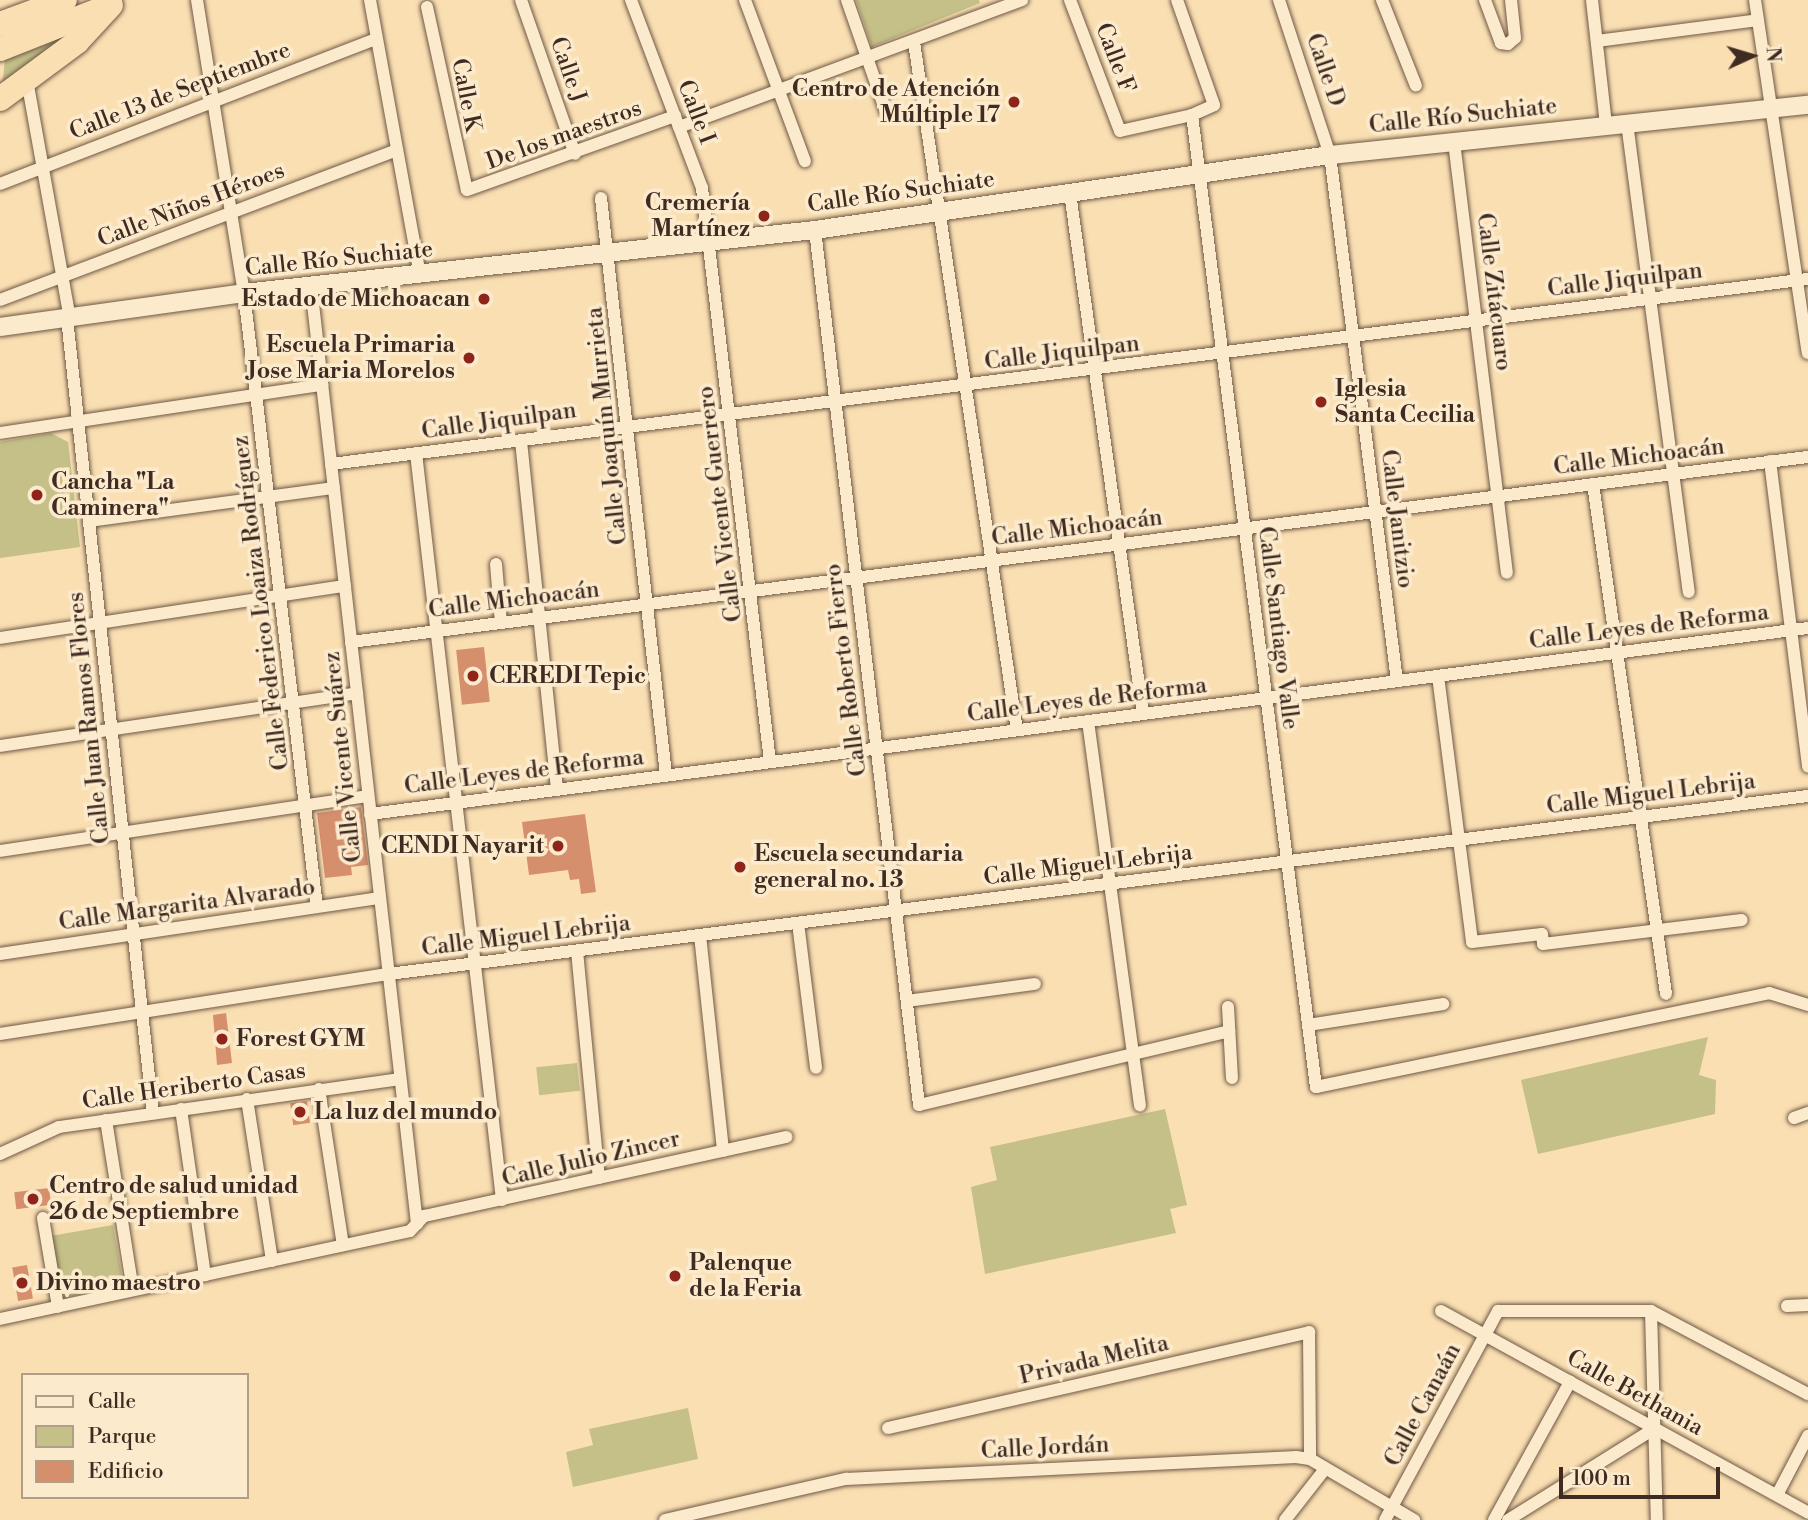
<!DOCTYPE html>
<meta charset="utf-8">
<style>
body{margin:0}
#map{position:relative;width:1808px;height:1520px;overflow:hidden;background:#fadfb2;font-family:"Libre Bodoni",serif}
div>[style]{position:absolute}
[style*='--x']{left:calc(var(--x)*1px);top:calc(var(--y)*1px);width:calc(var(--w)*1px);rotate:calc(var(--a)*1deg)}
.green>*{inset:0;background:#c4c088;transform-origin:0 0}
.building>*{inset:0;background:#d68f6d;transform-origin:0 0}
.roads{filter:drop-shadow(0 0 2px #6e5846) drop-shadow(0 0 2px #6e5846)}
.street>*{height:12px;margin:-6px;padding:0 6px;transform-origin:6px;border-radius:6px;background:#fceacd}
.secondary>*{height:18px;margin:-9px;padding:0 9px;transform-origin:9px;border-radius:9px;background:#fceacd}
.highway>*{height:24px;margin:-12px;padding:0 12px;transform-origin:12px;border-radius:12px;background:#fadfb2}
.dots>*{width:19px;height:19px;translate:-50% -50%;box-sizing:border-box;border:4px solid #fceacd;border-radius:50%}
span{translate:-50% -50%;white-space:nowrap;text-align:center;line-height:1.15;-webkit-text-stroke:7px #fceacd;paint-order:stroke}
.street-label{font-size:23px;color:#402b22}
.poi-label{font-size:23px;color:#402b22;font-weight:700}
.right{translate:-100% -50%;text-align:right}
.left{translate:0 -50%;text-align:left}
.legend{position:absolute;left:21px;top:1373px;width:228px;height:126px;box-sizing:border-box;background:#fceacd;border:2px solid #b19e89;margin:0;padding:9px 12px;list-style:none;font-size:21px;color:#402b22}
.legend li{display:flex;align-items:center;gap:14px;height:35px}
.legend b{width:35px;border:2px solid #b19e89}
.north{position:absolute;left:1717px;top:21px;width:70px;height:70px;-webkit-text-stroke:5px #fceacd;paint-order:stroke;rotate:86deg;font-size:19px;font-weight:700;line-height:28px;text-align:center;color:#402b22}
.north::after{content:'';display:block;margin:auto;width:24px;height:32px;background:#402b22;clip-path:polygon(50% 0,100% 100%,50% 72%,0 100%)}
.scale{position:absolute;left:1559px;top:1467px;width:161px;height:32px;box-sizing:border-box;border:4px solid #402b22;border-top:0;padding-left:9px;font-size:21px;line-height:24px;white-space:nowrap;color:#402b22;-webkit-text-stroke:5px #fceacd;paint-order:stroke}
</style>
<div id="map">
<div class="green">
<i style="clip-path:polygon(856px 0,979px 0,980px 3px,872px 47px)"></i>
<i style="clip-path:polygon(72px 32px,2px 88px,5px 60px)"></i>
<i style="clip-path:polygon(51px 433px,68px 442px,80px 547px,0 558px,0 442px)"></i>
<i style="clip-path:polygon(1708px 1037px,1699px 1075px,1716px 1080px,1715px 1114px,1538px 1154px,1521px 1080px)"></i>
<i style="left:577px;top:1063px;width:28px;height:41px;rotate:84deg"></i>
<i style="clip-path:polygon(1165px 1109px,1187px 1205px,1170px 1209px,1176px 1233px,985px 1274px,971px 1187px,997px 1180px,990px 1147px)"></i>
<i style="left:113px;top:1225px;width:63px;height:66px;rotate:80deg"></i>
<i style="clip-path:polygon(688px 1408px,698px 1459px,573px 1487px,566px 1452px,593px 1445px,589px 1429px)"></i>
</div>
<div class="building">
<i style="left:484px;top:647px;width:55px;height:28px;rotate:84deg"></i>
<i style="clip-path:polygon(361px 807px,368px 865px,351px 867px,352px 875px,325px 878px,317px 813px)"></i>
<i style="clip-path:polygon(585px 814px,596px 892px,581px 894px,579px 879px,570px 880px,568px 870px,529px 875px,522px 822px)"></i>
<i style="clip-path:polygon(226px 1013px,232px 1063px,217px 1065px,213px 1015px)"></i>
<i style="left:307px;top:1101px;width:22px;height:17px;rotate:82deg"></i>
<i style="left:49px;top:1188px;width:17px;height:35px;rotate:83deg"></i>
<i style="left:27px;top:1265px;width:34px;height:15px;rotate:80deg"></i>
</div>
<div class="roads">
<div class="street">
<i style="--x:197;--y:0;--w:297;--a:80.9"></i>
<i style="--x:244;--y:293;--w:618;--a:83.22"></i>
<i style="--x:370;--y:0;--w:280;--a:79.7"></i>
<i style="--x:521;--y:0;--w:163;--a:70.7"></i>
<i style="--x:631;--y:0;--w:201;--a:69.3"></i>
<i style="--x:702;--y:188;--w:578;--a:83.24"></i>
<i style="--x:745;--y:0;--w:172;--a:69.6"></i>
<i style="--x:847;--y:0;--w:119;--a:70.8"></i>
<i style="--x:1070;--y:0;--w:140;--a:69.1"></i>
<i style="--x:1120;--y:131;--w:74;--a:-12.5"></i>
<i style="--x:1192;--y:115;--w:24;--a:-24"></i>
<i style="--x:1214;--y:105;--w:111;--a:-109.4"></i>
<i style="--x:1279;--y:0;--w:163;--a:71.8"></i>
<i style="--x:1330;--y:155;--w:530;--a:82.74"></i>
<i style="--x:1382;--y:0;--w:92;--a:68.4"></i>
<i style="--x:1485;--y:0;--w:46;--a:69.6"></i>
<i style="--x:1501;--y:43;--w:7;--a:8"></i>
<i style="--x:1508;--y:44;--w:9;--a:-41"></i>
<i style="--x:1515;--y:38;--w:38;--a:-96"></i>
<i style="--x:1592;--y:0;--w:126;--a:83.6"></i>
<i style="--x:1755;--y:0;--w:357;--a:81.5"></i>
<i style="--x:427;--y:7;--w:187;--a:77.7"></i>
<i style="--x:467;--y:190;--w:221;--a:-19.6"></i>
<i style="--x:1597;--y:41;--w:162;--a:-7.4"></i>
<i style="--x:914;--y:42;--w:696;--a:81.49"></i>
<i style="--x:27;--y:80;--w:242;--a:79.8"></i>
<i style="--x:1192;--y:115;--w:980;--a:82.73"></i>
<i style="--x:1316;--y:1087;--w:463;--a:-11.7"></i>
<i style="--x:1769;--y:993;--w:41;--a:17.1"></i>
<i style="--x:1627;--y:123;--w:473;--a:82.5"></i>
<i style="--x:679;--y:127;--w:366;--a:-20.3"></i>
<i style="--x:1454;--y:142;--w:434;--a:83"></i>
<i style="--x:0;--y:184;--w:403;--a:-21.1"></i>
<i style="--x:1070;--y:193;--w:526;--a:82.02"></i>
<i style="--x:601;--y:198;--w:581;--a:83.57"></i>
<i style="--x:815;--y:230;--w:881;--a:83.22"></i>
<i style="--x:919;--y:1105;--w:319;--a:-13.4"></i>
<i style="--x:311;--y:286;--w:944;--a:83.55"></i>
<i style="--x:0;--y:300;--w:423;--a:-20.7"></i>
<i style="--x:67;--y:318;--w:800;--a:83.83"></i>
<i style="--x:0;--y:433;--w:326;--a:-8.5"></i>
<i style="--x:521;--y:441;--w:350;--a:84.1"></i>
<i style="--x:416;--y:453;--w:752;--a:83.43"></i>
<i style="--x:1770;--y:461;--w:308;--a:82.9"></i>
<i style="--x:331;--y:464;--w:1489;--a:-7.14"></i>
<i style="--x:1593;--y:484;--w:515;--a:81.85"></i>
<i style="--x:89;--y:521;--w:247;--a:-7.7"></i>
<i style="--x:496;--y:564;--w:59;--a:85.2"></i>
<i style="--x:0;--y:638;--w:349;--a:-8.6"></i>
<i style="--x:351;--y:642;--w:1469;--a:-7.24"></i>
<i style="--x:1438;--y:676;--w:268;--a:82.7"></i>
<i style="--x:1472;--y:942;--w:70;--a:-6.5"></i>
<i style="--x:1542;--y:934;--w:10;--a:84"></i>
<i style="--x:1543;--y:944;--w:200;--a:-6.9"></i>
<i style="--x:1088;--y:721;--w:388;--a:82.3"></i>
<i style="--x:0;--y:746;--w:361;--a:-8.4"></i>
<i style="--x:370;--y:814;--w:1450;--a:-7.37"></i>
<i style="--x:0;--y:851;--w:372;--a:-8.5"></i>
<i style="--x:798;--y:923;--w:146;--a:82.9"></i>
<i style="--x:700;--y:935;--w:217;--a:83.9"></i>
<i style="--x:577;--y:951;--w:228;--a:84.5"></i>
<i style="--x:0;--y:954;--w:384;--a:-8.4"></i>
<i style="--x:907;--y:1001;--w:129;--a:-7.6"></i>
<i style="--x:1228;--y:1007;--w:71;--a:86.8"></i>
<i style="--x:1308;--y:1025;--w:137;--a:-8.8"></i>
<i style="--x:0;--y:1034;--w:394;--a:-8.8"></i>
<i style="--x:389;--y:974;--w:1430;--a:-7.15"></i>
<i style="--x:319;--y:1089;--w:158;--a:81.3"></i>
<i style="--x:247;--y:1099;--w:164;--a:81.2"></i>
<i style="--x:181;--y:1109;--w:168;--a:81.8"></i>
<i style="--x:1794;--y:1118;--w:15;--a:-20"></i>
<i style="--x:106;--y:1120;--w:172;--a:81"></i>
<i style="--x:0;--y:1154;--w:65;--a:-24.6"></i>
<i style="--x:59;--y:1127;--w:344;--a:-8"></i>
<i style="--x:43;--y:1218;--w:90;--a:80.4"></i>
<i style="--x:1787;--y:1306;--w:21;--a:-3"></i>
<i style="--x:1441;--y:1311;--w:419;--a:28.8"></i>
<i style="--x:1651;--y:1311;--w:209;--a:88.4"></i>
<i style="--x:0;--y:1319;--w:419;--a:-12.1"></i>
<i style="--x:410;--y:1231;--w:21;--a:-47"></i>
<i style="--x:424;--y:1216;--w:371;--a:-12.3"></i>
<i style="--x:888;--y:1428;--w:432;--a:-12.8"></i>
<i style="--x:1309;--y:1332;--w:127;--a:89.5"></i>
<i style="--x:1777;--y:1495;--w:67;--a:-62.3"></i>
<i style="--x:665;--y:1520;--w:186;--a:-12.8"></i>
<i style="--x:846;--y:1479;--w:451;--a:-2.8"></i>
<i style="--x:1296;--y:1457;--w:14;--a:8"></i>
<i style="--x:1310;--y:1459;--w:121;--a:30.4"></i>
<i style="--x:1285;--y:1520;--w:65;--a:-51.9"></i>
<i style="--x:1385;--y:1520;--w:238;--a:-61.6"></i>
<i style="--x:1498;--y:1311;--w:153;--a:0"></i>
<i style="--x:1651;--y:1311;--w:178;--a:27.9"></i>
<i style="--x:1494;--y:1520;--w:158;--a:-61.2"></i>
<i style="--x:1508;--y:1520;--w:173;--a:-32"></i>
</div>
<div class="secondary">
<i style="--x:0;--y:327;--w:246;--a:-7.9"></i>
<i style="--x:244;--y:293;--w:574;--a:-6.3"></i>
<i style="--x:815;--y:230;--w:520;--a:-8.29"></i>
<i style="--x:1330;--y:155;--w:481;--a:-6"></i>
</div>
<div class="highway">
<i style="--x:0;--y:24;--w:69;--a:-20.3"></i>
<i style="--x:0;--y:49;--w:112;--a:-21.5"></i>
<i style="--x:0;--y:99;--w:96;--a:-36.5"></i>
<i style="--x:77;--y:42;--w:50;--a:-47.4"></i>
</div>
</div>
<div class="dots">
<i style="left:1014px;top:102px;background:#8f2418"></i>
<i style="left:764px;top:216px;background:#8f2418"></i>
<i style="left:484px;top:299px;background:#8f2418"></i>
<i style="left:469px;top:358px;background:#8f2418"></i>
<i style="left:1321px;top:402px;background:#8f2418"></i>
<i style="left:37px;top:495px;background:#8f2418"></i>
<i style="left:473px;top:676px;background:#8f2418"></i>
<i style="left:558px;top:846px;background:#8f2418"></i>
<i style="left:740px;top:867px;background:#8f2418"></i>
<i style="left:222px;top:1039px;background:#8f2418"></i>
<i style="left:300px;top:1112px;background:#8f2418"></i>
<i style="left:33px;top:1199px;background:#8f2418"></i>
<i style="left:675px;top:1276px;background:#8f2418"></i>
<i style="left:22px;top:1283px;background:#8f2418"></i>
</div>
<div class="street-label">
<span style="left:1115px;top:58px;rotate:69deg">Calle F</span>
<span style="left:568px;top:70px;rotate:71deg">Calle J</span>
<span style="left:1325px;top:70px;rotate:71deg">Calle D</span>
<span style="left:180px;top:91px;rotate:-21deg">Calle 13 de Septiembre</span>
<span style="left:466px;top:95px;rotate:79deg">Calle K</span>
<span style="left:696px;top:112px;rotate:69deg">Calle I</span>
<span style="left:1463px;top:116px;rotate:-6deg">Calle Río Suchiate</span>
<span style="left:564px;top:135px;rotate:-20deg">De los maestros</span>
<span style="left:901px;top:192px;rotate:-8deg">Calle Río Suchiate</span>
<span style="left:191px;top:205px;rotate:-21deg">Calle Niños Héroes</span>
<span style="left:339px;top:259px;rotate:-6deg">Calle Río Suchiate</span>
<span style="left:1625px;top:280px;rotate:-7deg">Calle Jiquilpan</span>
<span style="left:1494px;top:292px;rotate:83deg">Calle Zitácuaro</span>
<span style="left:1062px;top:353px;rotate:-7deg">Calle Jiquilpan</span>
<span style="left:499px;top:421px;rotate:-8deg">Calle Jiquilpan</span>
<span style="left:607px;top:426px;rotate:-96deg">Calle Joaquín Murrieta</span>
<span style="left:1639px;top:457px;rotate:-7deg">Calle Michoacán</span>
<span style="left:720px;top:504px;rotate:-97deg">Calle Vicente Guerrero</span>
<span style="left:1397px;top:519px;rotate:83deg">Calle Janitzio</span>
<span style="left:1077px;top:528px;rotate:-7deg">Calle Michoacán</span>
<span style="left:514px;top:600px;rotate:-7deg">Calle Michoacán</span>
<span style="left:261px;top:603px;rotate:-97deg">Calle Federico Loaiza Rodríguez</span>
<span style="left:1649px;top:627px;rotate:-7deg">Calle Leyes de Reforma</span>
<span style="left:1278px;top:628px;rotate:83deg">Calle Santiago Valle</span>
<span style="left:846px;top:670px;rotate:-97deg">Calle Roberto Fierro</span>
<span style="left:1087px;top:700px;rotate:-7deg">Calle Leyes de Reforma</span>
<span style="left:89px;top:718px;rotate:-96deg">Calle Juan Ramos Flores</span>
<span style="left:343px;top:757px;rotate:-96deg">Calle Vicente Suárez</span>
<span style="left:524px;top:772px;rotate:-7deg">Calle Leyes de Reforma</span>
<span style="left:1651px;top:794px;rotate:-7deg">Calle Miguel Lebrija</span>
<span style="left:1088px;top:865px;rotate:-7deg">Calle Miguel Lebrija</span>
<span style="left:187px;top:905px;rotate:-8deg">Calle Margarita Alvarado</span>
<span style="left:526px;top:936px;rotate:-7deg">Calle Miguel Lebrija</span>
<span style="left:194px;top:1086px;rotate:-8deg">Calle Heriberto Casas</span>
<span style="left:591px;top:1159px;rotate:-13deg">Calle Julio Zincer</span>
<span style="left:1094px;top:1360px;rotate:-13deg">Privada Melita</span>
<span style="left:1635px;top:1393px;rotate:29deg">Calle Bethania</span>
<span style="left:1423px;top:1405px;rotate:-62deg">Calle Canaán</span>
<span style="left:1045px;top:1448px;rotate:-3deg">Calle Jordán</span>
</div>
<div class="poi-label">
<span class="right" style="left:1000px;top:102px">Centro de Atención<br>Múltiple 17</span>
<span class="right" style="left:750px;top:216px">Cremería<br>Martínez</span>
<span class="right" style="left:470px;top:299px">Estado de Michoacan</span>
<span class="right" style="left:455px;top:358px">Escuela Primaria<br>Jose Maria Morelos</span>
<span class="left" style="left:1335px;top:402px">Iglesia<br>Santa Cecilia</span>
<span class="left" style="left:51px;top:495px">Cancha "La<br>Caminera"</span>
<span class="left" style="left:489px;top:676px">CEREDI Tepic</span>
<span class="right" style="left:544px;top:846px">CENDI Nayarit</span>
<span class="left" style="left:754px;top:867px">Escuela secundaria<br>general no. 13</span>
<span class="left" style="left:236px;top:1039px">Forest GYM</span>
<span class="left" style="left:314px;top:1112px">La luz del mundo</span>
<span class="left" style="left:49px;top:1199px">Centro de salud unidad<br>26 de Septiembre</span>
<span class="left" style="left:689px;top:1276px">Palenque<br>de la Feria</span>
<span class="left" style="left:36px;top:1283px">Divino maestro</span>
</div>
<ul class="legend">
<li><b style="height:9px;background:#fceacd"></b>Calle</li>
<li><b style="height:19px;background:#c4c088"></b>Parque</li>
<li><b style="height:19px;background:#d68f6d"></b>Edificio</li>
</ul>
<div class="north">N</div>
<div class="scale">100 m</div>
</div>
